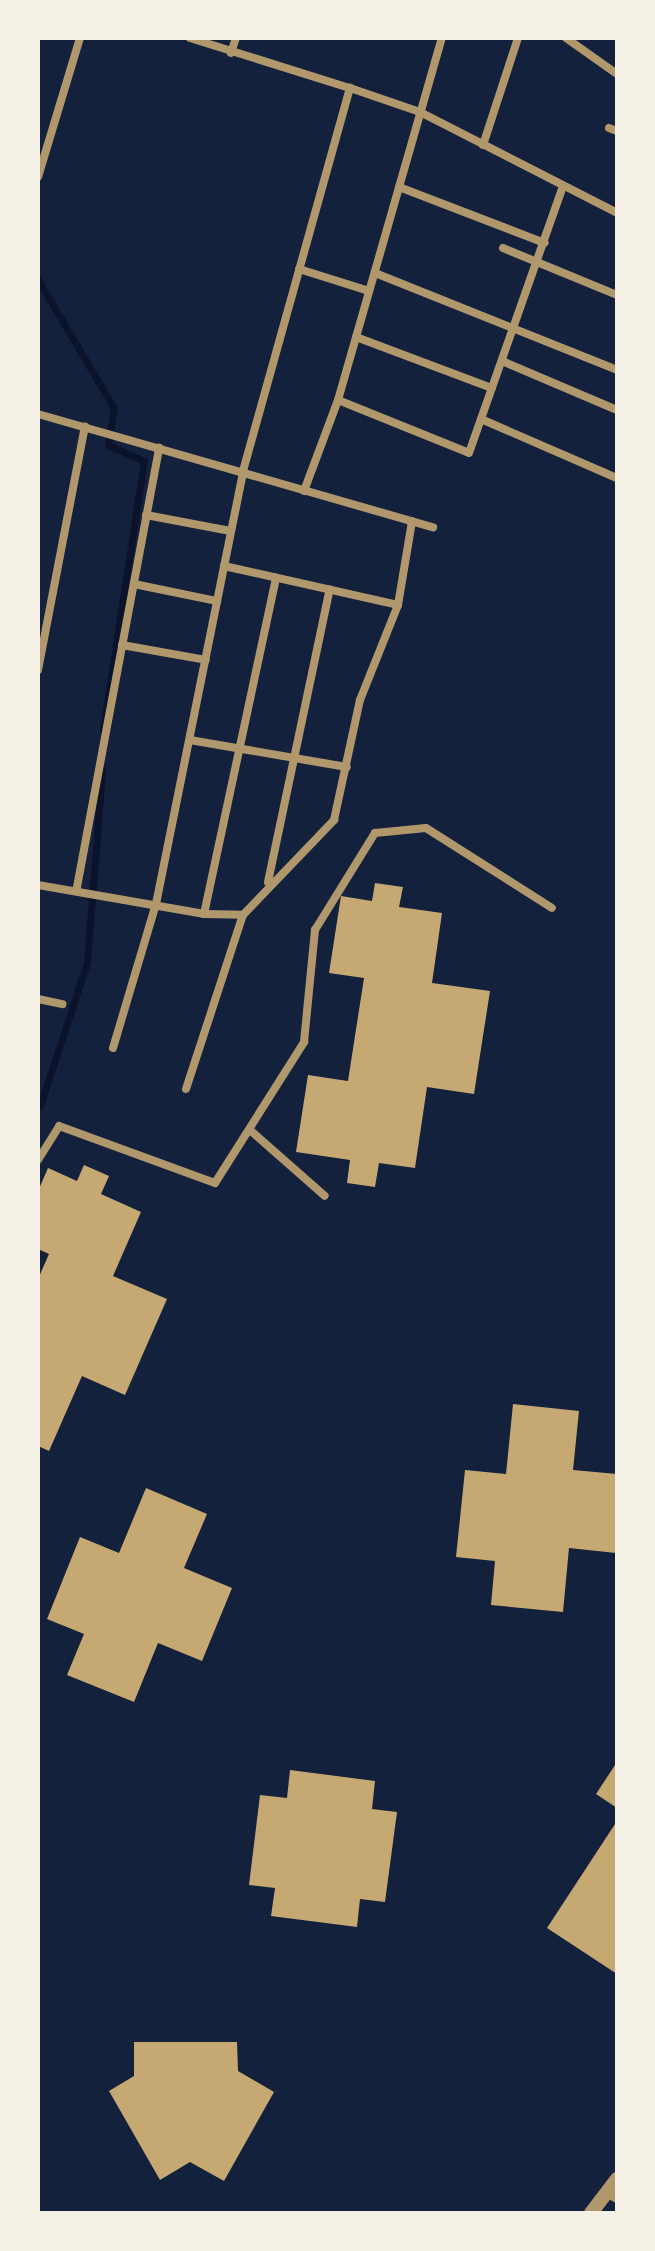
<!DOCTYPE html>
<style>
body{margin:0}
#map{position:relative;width:655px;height:2251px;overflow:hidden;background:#14213d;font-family:Quicksand,sans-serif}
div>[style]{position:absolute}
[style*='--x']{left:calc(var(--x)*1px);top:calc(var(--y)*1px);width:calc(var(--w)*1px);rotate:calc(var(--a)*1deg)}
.stream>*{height:7px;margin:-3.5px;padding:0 3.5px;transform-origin:3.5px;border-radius:3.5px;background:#0b132b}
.building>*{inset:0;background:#c6a872}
.minor>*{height:8px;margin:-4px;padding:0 4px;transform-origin:4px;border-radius:4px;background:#b1986c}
.tertiary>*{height:14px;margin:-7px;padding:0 7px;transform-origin:7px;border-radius:7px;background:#b1986c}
span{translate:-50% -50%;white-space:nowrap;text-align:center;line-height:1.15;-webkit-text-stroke:7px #f6f1e7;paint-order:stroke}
.frame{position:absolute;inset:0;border:40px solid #f6f1e7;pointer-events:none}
</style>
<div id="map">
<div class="stream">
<i style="--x:38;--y:280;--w:149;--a:59.3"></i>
<i style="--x:114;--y:408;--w:37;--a:99"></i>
<i style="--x:108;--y:445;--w:39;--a:24"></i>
<i style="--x:144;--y:461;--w:272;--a:98.7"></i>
<i style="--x:40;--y:1106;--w:151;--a:-71.9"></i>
<i style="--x:87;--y:962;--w:193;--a:-85.5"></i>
</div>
<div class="building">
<i style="clip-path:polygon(375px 883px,403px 887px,399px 907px,442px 913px,432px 983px,490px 991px,474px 1094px,427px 1087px,415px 1168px,379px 1163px,375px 1187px,347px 1183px,350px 1160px,296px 1152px,308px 1075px,348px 1081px,364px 978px,329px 973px,341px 896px,372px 901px)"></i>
<i style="clip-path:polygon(84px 1165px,109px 1176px,101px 1194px,141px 1212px,113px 1276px,167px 1299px,125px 1395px,82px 1376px,49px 1451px,38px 1446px,38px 1279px,49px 1254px,38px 1249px,38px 1191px,48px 1168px,77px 1181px)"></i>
<i style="clip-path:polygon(513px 1404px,579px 1411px,573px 1470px,617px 1474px,616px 1553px,569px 1548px,563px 1612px,491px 1605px,495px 1561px,456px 1557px,465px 1470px,506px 1474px)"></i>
<i style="clip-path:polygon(146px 1488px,207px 1514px,184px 1568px,232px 1588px,202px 1661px,158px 1643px,134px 1702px,67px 1675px,84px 1634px,47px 1619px,80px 1537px,119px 1553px)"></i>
<i style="clip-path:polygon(617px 1762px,617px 1808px,596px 1794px)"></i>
<i style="clip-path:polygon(290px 1770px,375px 1781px,372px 1809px,397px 1812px,385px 1902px,360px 1899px,357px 1927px,271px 1916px,275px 1888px,249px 1885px,260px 1795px,287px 1798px)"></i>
<i style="clip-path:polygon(617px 1821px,617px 1974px,547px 1928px)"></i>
<i style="clip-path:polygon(134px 2042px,237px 2042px,238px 2071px,274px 2092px,224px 2181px,190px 2162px,160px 2180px,109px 2091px,134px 2076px)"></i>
</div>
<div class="minor">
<i style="--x:190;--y:38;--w:168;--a:17.4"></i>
<i style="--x:566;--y:38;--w:62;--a:35.2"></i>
<i style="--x:231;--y:53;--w:16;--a:-72"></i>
<i style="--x:609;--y:128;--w:9;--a:21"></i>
<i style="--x:483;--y:145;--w:113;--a:-71.9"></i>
<i style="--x:38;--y:177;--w:145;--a:-73.2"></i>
<i style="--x:399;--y:187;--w:156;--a:21"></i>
<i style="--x:503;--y:248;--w:123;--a:22.4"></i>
<i style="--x:299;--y:269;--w:73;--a:17.4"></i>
<i style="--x:375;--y:273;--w:261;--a:21.8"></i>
<i style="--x:356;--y:337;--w:145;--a:20.6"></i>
<i style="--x:502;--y:361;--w:125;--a:23.1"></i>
<i style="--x:338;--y:400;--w:141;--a:22"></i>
<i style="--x:469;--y:453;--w:283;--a:-70.6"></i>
<i style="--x:38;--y:414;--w:411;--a:16"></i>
<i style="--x:481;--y:419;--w:148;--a:23.5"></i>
<i style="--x:304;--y:491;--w:97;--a:-69.5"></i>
<i style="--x:338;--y:400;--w:377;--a:-74"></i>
<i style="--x:146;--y:515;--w:86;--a:10.7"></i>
<i style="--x:224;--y:566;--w:178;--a:12.6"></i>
<i style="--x:134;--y:584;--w:85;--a:11.6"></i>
<i style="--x:122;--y:645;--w:85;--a:10.1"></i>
<i style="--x:38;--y:670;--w:248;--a:-79.1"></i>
<i style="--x:190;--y:740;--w:159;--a:9.8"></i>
<i style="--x:268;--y:882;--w:299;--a:-78.1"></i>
<i style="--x:38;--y:885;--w:169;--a:9.9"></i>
<i style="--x:204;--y:914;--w:344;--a:-77.9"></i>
<i style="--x:77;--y:887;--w:447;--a:-79.4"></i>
<i style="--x:204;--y:914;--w:39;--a:1"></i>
<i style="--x:243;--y:915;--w:132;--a:-46.2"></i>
<i style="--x:334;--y:820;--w:123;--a:-77.8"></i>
<i style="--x:360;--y:700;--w:102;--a:-68.2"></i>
<i style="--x:398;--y:605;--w:85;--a:-80.5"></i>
<i style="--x:38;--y:999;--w:25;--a:12"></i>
<i style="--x:113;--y:1048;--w:150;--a:-73.4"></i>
<i style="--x:156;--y:904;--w:442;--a:-78.6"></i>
<i style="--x:243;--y:471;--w:398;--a:-74.4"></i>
<i style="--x:350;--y:88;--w:74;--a:18.9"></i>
<i style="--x:420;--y:112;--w:221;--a:27.1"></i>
<i style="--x:186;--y:1089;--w:183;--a:-71.9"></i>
<i style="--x:251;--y:1131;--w:98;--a:41.3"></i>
<i style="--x:38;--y:1160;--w:40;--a:-58"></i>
<i style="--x:59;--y:1126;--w:166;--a:20.1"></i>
<i style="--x:215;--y:1183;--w:167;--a:-57.7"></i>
<i style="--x:304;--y:1042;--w:113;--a:-84.4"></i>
<i style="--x:315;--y:930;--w:114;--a:-58.3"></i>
<i style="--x:375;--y:833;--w:51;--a:-5.6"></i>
<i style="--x:426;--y:828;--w:149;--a:32.4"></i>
<i style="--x:606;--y:2193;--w:13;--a:29"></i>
</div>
<div class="tertiary">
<i style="--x:591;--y:2213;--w:43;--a:-52.6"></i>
</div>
<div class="frame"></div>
</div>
